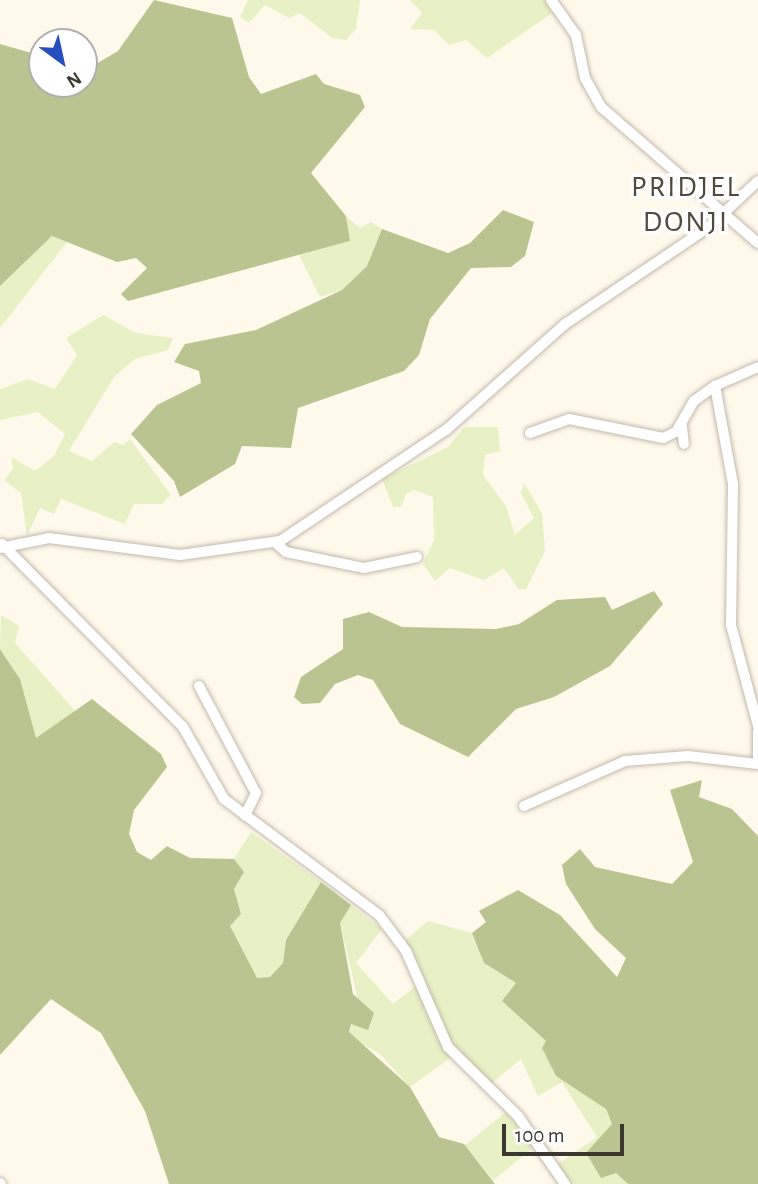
<!DOCTYPE html>
<style>
body{margin:0}
#map{position:relative;width:758px;height:1184px;overflow:hidden;background:#fff9ec;font-family:"Alegreya Sans",sans-serif}
div>[style]{position:absolute}
[style*='--x']{left:calc(var(--x)*1px);top:calc(var(--y)*1px);width:calc(var(--w)*1px);rotate:calc(var(--a)*1deg)}
.green>*{inset:0;background:#e8f1c6;transform-origin:0 0}
.forest>*{inset:0;background:#bac490}
.roads{filter:drop-shadow(0 0 2px #c2baab) drop-shadow(0 0 2px #c2baab)}
.minor>*{height:10px;margin:-5px;padding:0 5px;transform-origin:5px;border-radius:5px;background:#fff}
span{translate:-50% -50%;white-space:nowrap;text-align:center;line-height:1.15;-webkit-text-stroke:7px #fff;paint-order:stroke}
.quarter-label{font-size:30px;color:#504a3c;letter-spacing:2px}
.north{position:absolute;left:28px;top:28px;width:70px;height:70px;box-sizing:border-box;background:#fff;border:2px solid #b0afad;border-radius:50%;rotate:147deg;font-size:19px;font-weight:700;line-height:28px;text-align:center;color:#3a3731}
.north::after{content:'';display:block;margin:auto;width:24px;height:32px;background:#254fbe;clip-path:polygon(50% 0,100% 100%,50% 72%,0 100%)}
.scale{position:absolute;left:502px;top:1124px;width:122px;height:32px;box-sizing:border-box;border:4px solid #3a3731;border-top:0;padding-left:9px;font-size:21px;line-height:24px;white-space:nowrap;color:#3a3731;-webkit-text-stroke:5px #fff;paint-order:stroke}
</style>
<div id="map">
<div class="green">
<i style="clip-path:polygon(248px 0,360px 0,356px 29px,346px 40px,332px 38px,300px 13px,289px 18px,265px 5px,249px 23px,240px 17px)"></i>
<i style="clip-path:polygon(410px 0,547px 0,552px 13px,487px 58px,466px 40px,449px 45px,434px 30px,410px 29px,422px 13px)"></i>
<i style="clip-path:polygon(346px 216px,360px 228px,371px 222px,382px 229px,367px 266px,342px 290px,320px 297px,299px 255px,350px 241px)"></i>
<i style="clip-path:polygon(52px 236px,67px 242px,0 328px,0 286px)"></i>
<i style="clip-path:polygon(103px 315px,136px 333px,173px 338px,168px 350px,135px 359px,114px 377px,69px 451px,92px 461px,114px 442px,123px 445px,130px 439px,171px 495px,162px 504px,134px 504px,125px 524px,61px 499px,54px 514px,40px 508px,27px 536px,21px 493px,4px 480px,13px 469px,11px 457px,35px 471px,54px 456px,65px 434px,38px 412px,0 420px,0 389px,28px 379px,55px 389px,77px 355px,66px 338px)"></i>
<i style="clip-path:polygon(464px 427px,498px 427px,500px 451px,485px 455px,483px 475px,506px 506px,515px 535px,534px 518px,521px 493px,524px 483px,542px 513px,545px 551px,526px 589px,518px 589px,504px 568px,484px 580px,450px 568px,435px 581px,423px 564px,434px 540px,433px 497px,414px 490px,406px 494px,401px 507px,393px 507px,382px 479px,448px 447px)"></i>
<i style="clip-path:polygon(1px 615px,19px 626px,15px 643px,77px 713px,35px 738px,20px 679px,0 649px)"></i>
<i style="clip-path:polygon(251px 832px,321px 882px,286px 940px,283px 963px,270px 977px,257px 978px,245px 963px,230px 926px,241px 914px,234px 889px,244px 872px,234px 859px)"></i>
<i style="clip-path:polygon(351px 905px,382px 929px,356px 963px,393px 1004px,425px 979px,405px 940px,428px 921px,472px 933px,484px 963px,517px 984px,502px 1001px,546px 1041px,556px 1076px,606px 1109px,612px 1124px,604px 1137px,616px 1173px,628px 1184px,558px 1184px,549px 1170px,597px 1137px,562px 1082px,538px 1096px,521px 1059px,492px 1083px,457px 1053px,410px 1087px,379px 1053px,356px 1041px,349px 1032px,359px 1004px,340px 923px)"></i>
<i style="left:506px;top:1112px;width:45px;height:53px;rotate:51deg"></i>
</div>
<div class="forest">
<i style="clip-path:polygon(154px 0,232px 18px,249px 77px,261px 94px,316px 74px,324px 84px,360px 95px,365px 107px,311px 173px,346px 216px,350px 241px,128px 301px,121px 294px,147px 268px,136px 258px,117px 262px,52px 236px,0 286px,0 44px,42px 56px,42px 84px,84px 84px,84px 71px,118px 51px)"></i>
<i style="clip-path:polygon(503px 210px,534px 222px,525px 256px,511px 267px,471px 268px,430px 319px,419px 355px,404px 371px,298px 408px,291px 448px,242px 446px,235px 464px,180px 497px,174px 481px,131px 434px,157px 405px,201px 383px,199px 371px,174px 362px,185px 344px,256px 330px,342px 290px,367px 266px,382px 229px,448px 253px,470px 243px)"></i>
<i style="clip-path:polygon(654px 591px,663px 604px,610px 666px,554px 697px,516px 709px,468px 757px,400px 724px,373px 680px,358px 675px,335px 684px,320px 703px,302px 704px,294px 697px,301px 677px,343px 649px,343px 619px,369px 612px,402px 627px,496px 629px,519px 624px,557px 600px,605px 597px,612px 610px)"></i>
<i style="clip-path:polygon(0 649px,20px 679px,36px 738px,92px 699px,161px 754px,167px 767px,134px 810px,129px 834px,137px 852px,151px 860px,167px 846px,190px 858px,234px 859px,244px 872px,234px 889px,241px 914px,230px 926px,257px 978px,270px 977px,283px 963px,286px 940px,321px 882px,351px 905px,340px 923px,353px 994px,374px 1013px,368px 1030px,351px 1024px,349px 1032px,410px 1087px,439px 1137px,464px 1144px,495px 1184px,169px 1184px,145px 1111px,101px 1033px,51px 999px,0 1055px)"></i>
<i style="clip-path:polygon(702px 780px,699px 797px,732px 809px,758px 836px,758px 1184px,628px 1184px,616px 1173px,601px 1178px,586px 1153px,612px 1124px,606px 1109px,556px 1076px,542px 1048px,546px 1041px,502px 1001px,516px 983px,484px 963px,472px 933px,486px 922px,479px 911px,518px 890px,560px 915px,617px 977px,626px 958px,595px 929px,566px 884px,562px 865px,580px 849px,595px 867px,672px 884px,693px 862px,670px 790px)"></i>
</div>
<div class="roads">
<div class="minor">
<i style="--x:551;--y:0;--w:43;--a:54.5"></i>
<i style="--x:576;--y:35;--w:44;--a:78.2"></i>
<i style="--x:585;--y:78;--w:33;--a:61"></i>
<i style="--x:601;--y:107;--w:208;--a:40.9"></i>
<i style="--x:758;--y:367;--w:47;--a:156.2"></i>
<i style="--x:715;--y:386;--w:100;--a:79.6"></i>
<i style="--x:733;--y:484;--w:141;--a:90.8"></i>
<i style="--x:731;--y:625;--w:105;--a:75"></i>
<i style="--x:682;--y:426;--w:18;--a:84"></i>
<i style="--x:530;--y:433;--w:41;--a:-19.7"></i>
<i style="--x:569;--y:419;--w:96;--a:11.4"></i>
<i style="--x:663;--y:438;--w:14;--a:-25"></i>
<i style="--x:676;--y:432;--w:36;--a:-60"></i>
<i style="--x:694;--y:401;--w:26;--a:-36"></i>
<i style="--x:276;--y:543;--w:13;--a:42"></i>
<i style="--x:286;--y:552;--w:80;--a:11.6"></i>
<i style="--x:364;--y:568;--w:54;--a:-11.7"></i>
<i style="--x:2;--y:544;--w:257;--a:45.3"></i>
<i style="--x:183;--y:727;--w:83;--a:60.3"></i>
<i style="--x:224;--y:799;--w:194;--a:36.8"></i>
<i style="--x:379;--y:915;--w:45;--a:53.1"></i>
<i style="--x:406;--y:951;--w:105;--a:66.4"></i>
<i style="--x:448;--y:1047;--w:98;--a:44.6"></i>
<i style="--x:518;--y:1116;--w:83;--a:55.3"></i>
<i style="--x:0;--y:548;--w:50;--a:-11.5"></i>
<i style="--x:49;--y:538;--w:132;--a:7.4"></i>
<i style="--x:180;--y:555;--w:101;--a:-8"></i>
<i style="--x:280;--y:541;--w:200;--a:-33.8"></i>
<i style="--x:446;--y:430;--w:159;--a:-41.7"></i>
<i style="--x:565;--y:324;--w:174;--a:-34"></i>
<i style="--x:709;--y:227;--w:67;--a:-43.2"></i>
<i style="--x:199;--y:686;--w:121;--a:62"></i>
<i style="--x:256;--y:793;--w:25;--a:116"></i>
<i style="--x:758;--y:731;--w:29;--a:90"></i>
<i style="--x:524;--y:806;--w:111;--a:-24"></i>
<i style="--x:625;--y:761;--w:63;--a:-4.5"></i>
<i style="--x:688;--y:756;--w:70;--a:6.5"></i>
<i style="--x:0;--y:1183;--w:1;--a:45"></i>
</div>
</div>
<div class="quarter-label">
<span style="left:686px;top:204px">PRIDJEL<br>DONJI</span>
</div>
<div class="north">N</div>
<div class="scale">100 m</div>
</div>
